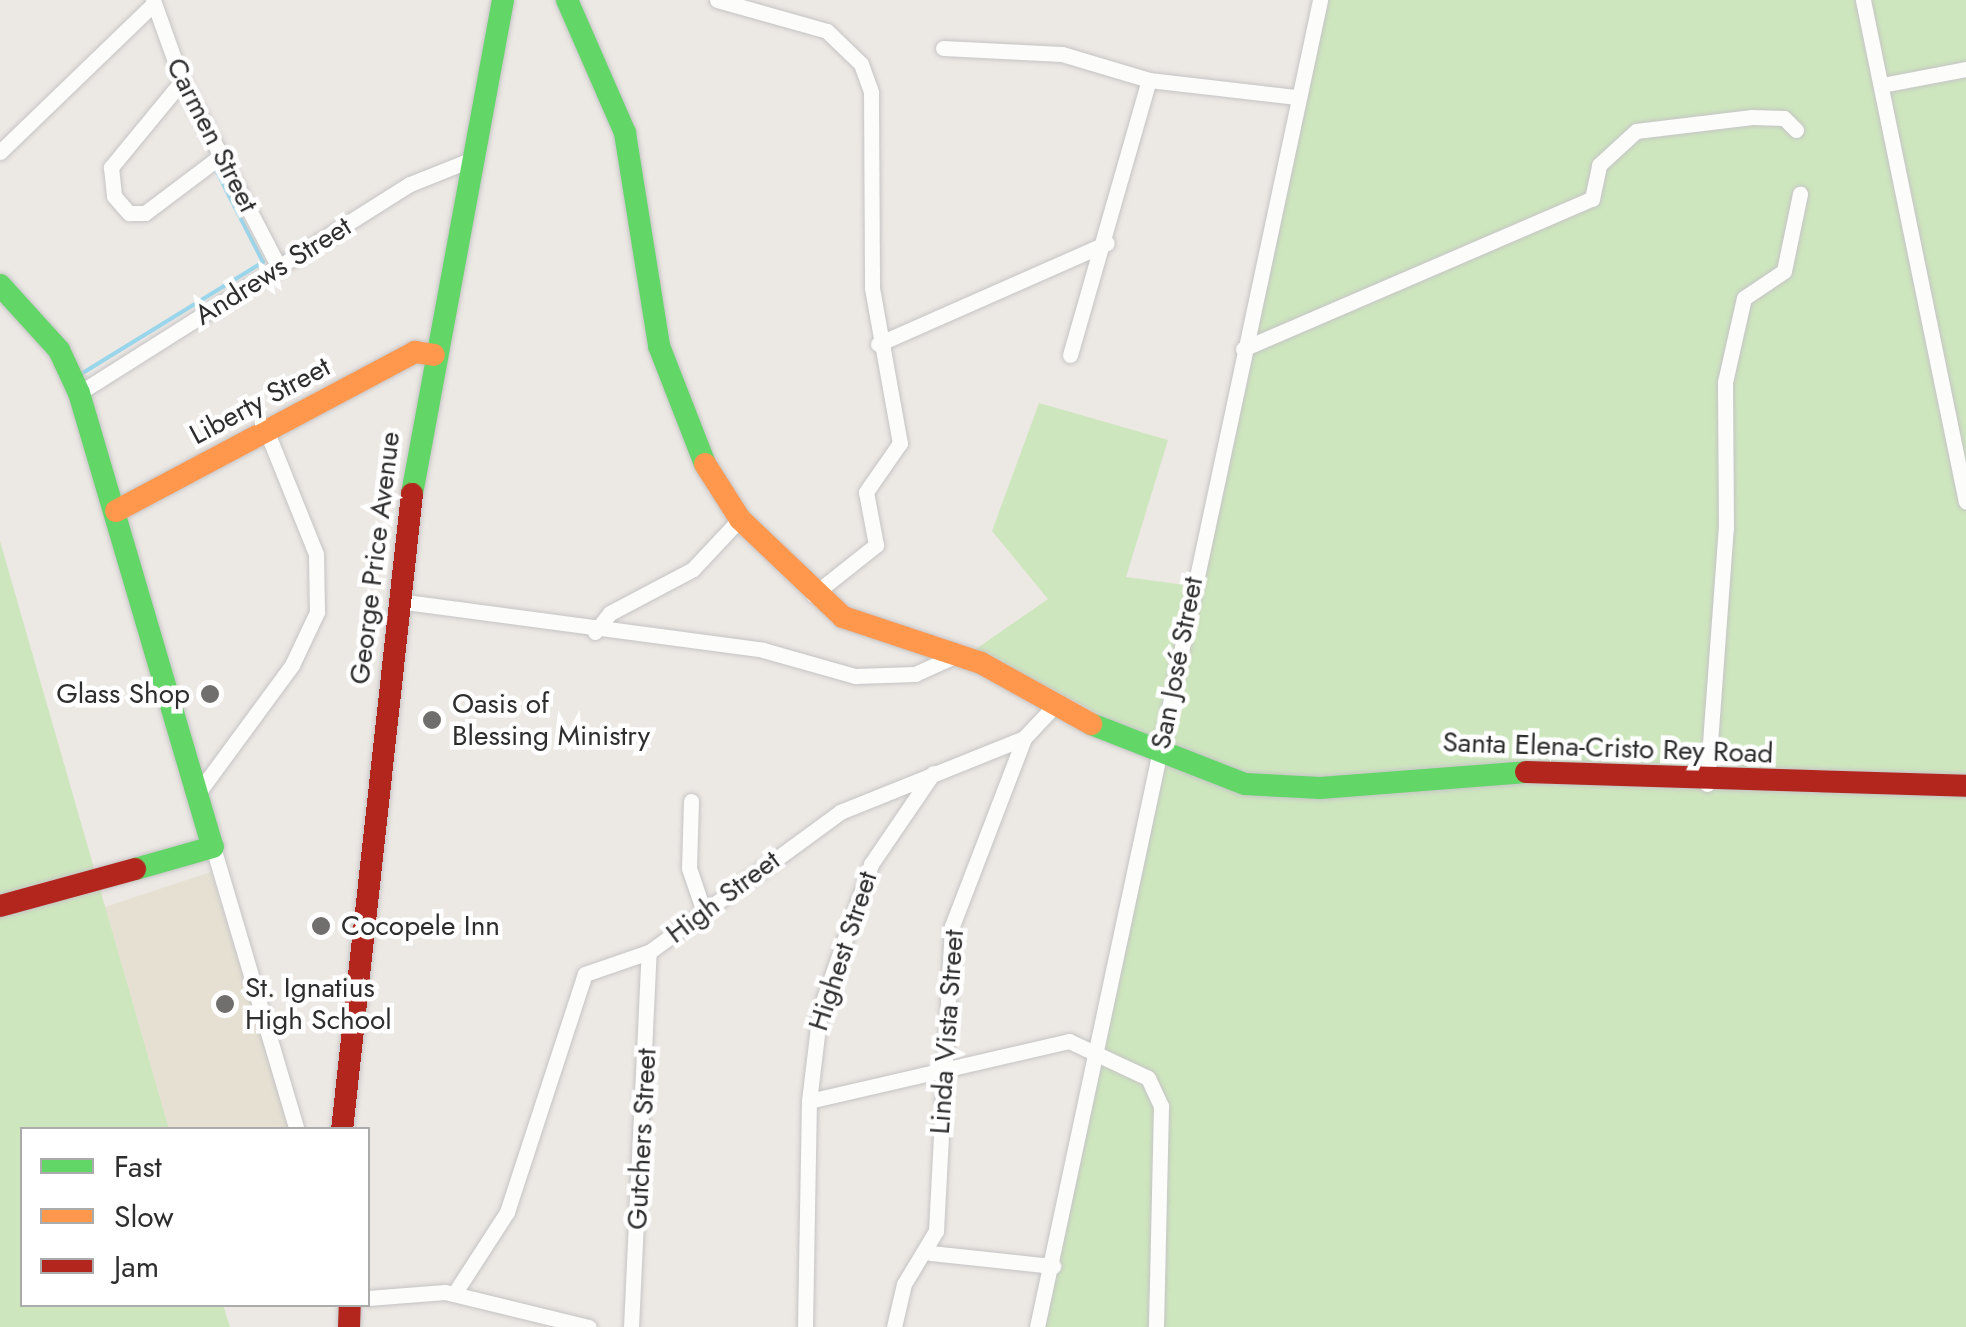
<!DOCTYPE html>
<meta charset="utf-8">
<style>
body{margin:0}
#map{position:relative;width:1966px;height:1327px;overflow:hidden;background:#ece8e4;font-family:Jost,sans-serif}
div>[style]{position:absolute}
[style*='--x']{left:calc(var(--x)*1px);top:calc(var(--y)*1px);width:calc(var(--w)*1px);rotate:calc(var(--a)*1deg)}
.education>*{inset:0;background:#e6e0d3}
.green>*{inset:0;background:#cee6be}
.stream>*{height:4px;margin:-2px;padding:0 2px;transform-origin:2px;border-radius:2px;background:#99d6ec}
.roads{filter:drop-shadow(0 0 2px #c5c4c5) drop-shadow(0 0 2px #c5c4c5)}
.street>*{height:15px;margin:-7.5px;padding:0 7.5px;transform-origin:7.5px;border-radius:7.5px;background:#fcfcfb}
.fast>*{height:22px;margin:-11px;padding:0 11px;transform-origin:11px;border-radius:11px;background:#63d668}
.slow>*{height:22px;margin:-11px;padding:0 11px;transform-origin:11px;border-radius:11px;background:#ff974d}
.jam>*{height:22px;margin:-11px;padding:0 11px;transform-origin:11px;border-radius:11px;background:#b3261e}
.dots>*{width:28px;height:28px;translate:-50% -50%;box-sizing:border-box;border:5px solid #fff;border-radius:50%}
span{translate:-50% -50%;white-space:nowrap;text-align:center;line-height:1.15;-webkit-text-stroke:9px #fff;paint-order:stroke}
.street-label{font-size:28px;color:#2e2e2e}
.poi-label{font-size:28px;color:#2e2e2e}
.right{translate:-100% -50%;text-align:right}
.left{translate:0 -50%;text-align:left}
.legend{position:absolute;left:20px;top:1127px;width:350px;height:180px;box-sizing:border-box;background:#fff;border:2px solid #ababab;margin:0;padding:12px 18px;list-style:none;font-size:30px;color:#2e2e2e}
.legend li{display:flex;align-items:center;gap:20px;height:50px}
.legend b{width:50px;border:2px solid #ababab}
</style>
<div id="map">
<div class="education">
<i style="clip-path:polygon(211px 872px,290px 1129px,169px 1129px,105px 907px)"></i>
</div>
<div class="green">
<i style="clip-path:polygon(1195px 0,1966px 0,1966px 1327px,1044px 1327px,1168px 751px,976px 649px,1048px 599px,992px 531px,1039px 403px,1168px 440px,1126px 577px,1200px 587px,1323px 0)"></i>
<i style="clip-path:polygon(0 541px,169px 1129px,22px 1130px,22px 1304px,223px 1305px,230px 1327px,0 1327px)"></i>
</div>
<div class="stream">
<i style="--x:81;--y:374;--w:214;--a:-31.6"></i>
<i style="--x:263;--y:262;--w:106;--a:-117.1"></i>
</div>
<div class="roads">
<div class="street">
<i style="--x:153;--y:0;--w:86;--a:70.3"></i>
<i style="--x:182;--y:81;--w:210;--a:62.5"></i>
<i style="--x:717;--y:0;--w:114;--a:15.7"></i>
<i style="--x:827;--y:31;--w:47;--a:44.1"></i>
<i style="--x:861;--y:64;--w:30;--a:70"></i>
<i style="--x:871;--y:92;--w:196;--a:89.7"></i>
<i style="--x:872;--y:288;--w:158;--a:79.8"></i>
<i style="--x:900;--y:443;--w:60;--a:124.8"></i>
<i style="--x:866;--y:492;--w:54;--a:79.3"></i>
<i style="--x:876;--y:545;--w:80;--a:141.6"></i>
<i style="--x:1863;--y:0;--w:512;--a:78.41"></i>
<i style="--x:943;--y:48;--w:119;--a:2.9"></i>
<i style="--x:1062;--y:54;--w:91;--a:16.6"></i>
<i style="--x:1149;--y:80;--w:149;--a:6.6"></i>
<i style="--x:182;--y:81;--w:112;--a:129.5"></i>
<i style="--x:111;--y:167;--w:29;--a:84"></i>
<i style="--x:114;--y:196;--w:23;--a:49"></i>
<i style="--x:129;--y:213;--w:16;--a:0"></i>
<i style="--x:145;--y:213;--w:96;--a:-37"></i>
<i style="--x:1882;--y:85;--w:86;--a:-10.8"></i>
<i style="--x:0;--y:152;--w:213;--a:-44"></i>
<i style="--x:878;--y:344;--w:250;--a:-23.8"></i>
<i style="--x:1243;--y:349;--w:380;--a:-23.3"></i>
<i style="--x:1592;--y:199;--w:35;--a:-78"></i>
<i style="--x:1599;--y:165;--w:50;--a:-42.6"></i>
<i style="--x:1636;--y:131;--w:117;--a:-6.9"></i>
<i style="--x:1752;--y:117;--w:32;--a:2"></i>
<i style="--x:1784;--y:118;--w:17;--a:45"></i>
<i style="--x:1070;--y:355;--w:286;--a:-74"></i>
<i style="--x:79;--y:393;--w:391;--a:-32.3"></i>
<i style="--x:410;--y:184;--w:65;--a:-21.8"></i>
<i style="--x:398;--y:601;--w:368;--a:7.6"></i>
<i style="--x:763;--y:650;--w:96;--a:15.8"></i>
<i style="--x:855;--y:676;--w:60;--a:-1.9"></i>
<i style="--x:915;--y:674;--w:48;--a:-24.4"></i>
<i style="--x:595;--y:632;--w:24;--a:-52"></i>
<i style="--x:610;--y:613;--w:94;--a:-27.9"></i>
<i style="--x:693;--y:569;--w:69;--a:-46.8"></i>
<i style="--x:1707;--y:784;--w:257;--a:-85.8"></i>
<i style="--x:1726;--y:528;--w:146;--a:-90.4"></i>
<i style="--x:1725;--y:382;--w:86;--a:-77.3"></i>
<i style="--x:1744;--y:298;--w:48;--a:-34"></i>
<i style="--x:1784;--y:271;--w:79;--a:-78.3"></i>
<i style="--x:198;--y:793;--w:159;--a:-53.7"></i>
<i style="--x:292;--y:665;--w:59;--a:-64.7"></i>
<i style="--x:317;--y:612;--w:58;--a:-91"></i>
<i style="--x:316;--y:554;--w:131;--a:-111.9"></i>
<i style="--x:691;--y:801;--w:67;--a:91.7"></i>
<i style="--x:689;--y:868;--w:46;--a:71.2"></i>
<i style="--x:213;--y:847;--w:295;--a:73.5"></i>
<i style="--x:809;--y:1101;--w:267;--a:-13"></i>
<i style="--x:1069;--y:1041;--w:87;--a:25.1"></i>
<i style="--x:1148;--y:1078;--w:31;--a:65"></i>
<i style="--x:1161;--y:1106;--w:221;--a:91.3"></i>
<i style="--x:931;--y:1253;--w:123;--a:6.1"></i>
<i style="--x:454;--y:1294;--w:98;--a:-57.1"></i>
<i style="--x:507;--y:1212;--w:250;--a:-71.9"></i>
<i style="--x:585;--y:974;--w:68;--a:-19"></i>
<i style="--x:649;--y:952;--w:237;--a:-36.2"></i>
<i style="--x:840;--y:812;--w:198;--a:-21.9"></i>
<i style="--x:1024;--y:738;--w:47;--a:-46.7"></i>
<i style="--x:368;--y:1298;--w:77;--a:-4.5"></i>
<i style="--x:445;--y:1292;--w:148;--a:13.7"></i>
<i style="--x:631;--y:1327;--w:375;--a:-87.3"></i>
<i style="--x:805;--y:1327;--w:226;--a:-89"></i>
<i style="--x:809;--y:1101;--w:92;--a:-83.1"></i>
<i style="--x:820;--y:1010;--w:155;--a:-70.7"></i>
<i style="--x:871;--y:864;--w:110;--a:-55.7"></i>
<i style="--x:894;--y:1327;--w:44;--a:-76.9"></i>
<i style="--x:904;--y:1284;--w:62;--a:-58.9"></i>
<i style="--x:936;--y:1231;--w:305;--a:-87"></i>
<i style="--x:952;--y:926;--w:201;--a:-69"></i>
<i style="--x:1037;--y:1327;--w:1357;--a:-77.96"></i>
</div>
<div class="fast">
<i style="--x:567;--y:0;--w:145;--a:66.4"></i>
<i style="--x:625;--y:133;--w:216;--a:80.9"></i>
<i style="--x:659;--y:346;--w:127;--a:68.7"></i>
<i style="--x:0;--y:285;--w:88;--a:47.8"></i>
<i style="--x:59;--y:350;--w:47;--a:65.1"></i>
<i style="--x:79;--y:393;--w:473;--a:73.6"></i>
<i style="--x:213;--y:847;--w:81;--a:164.2"></i>
<i style="--x:412;--y:494;--w:502;--a:-79.56"></i>
<i style="--x:1091;--y:724;--w:165;--a:21.3"></i>
<i style="--x:1245;--y:784;--w:75;--a:3.1"></i>
<i style="--x:1320;--y:788;--w:207;--a:-4.4"></i>
</div>
<div class="slow">
<i style="--x:705;--y:464;--w:65;--a:57.5"></i>
<i style="--x:740;--y:519;--w:142;--a:43.6"></i>
<i style="--x:843;--y:617;--w:145;--a:18.4"></i>
<i style="--x:981;--y:663;--w:126;--a:29"></i>
<i style="--x:116;--y:511;--w:339;--a:-28"></i>
<i style="--x:415;--y:352;--w:19;--a:9"></i>
</div>
<div class="jam">
<i style="--x:1526;--y:772;--w:440;--a:1.8"></i>
<i style="--x:0;--y:906;--w:140;--a:-15.3"></i>
<i style="--x:342;--y:1130;--w:640;--a:-83.72"></i>
<i style="--x:349;--y:1327;--w:23;--a:-88"></i>
</div>
</div>
<div class="dots">
<i style="left:210px;top:694px;background:#706f6e"></i>
<i style="left:432px;top:720px;background:#706f6e"></i>
<i style="left:321px;top:926px;background:#706f6e"></i>
<i style="left:225px;top:1004px;background:#706f6e"></i>
</div>
<div class="street-label">
<span style="left:212px;top:135px;rotate:63deg">Carmen Street</span>
<span style="left:273px;top:271px;rotate:-32deg">Andrews Street</span>
<span style="left:260px;top:401px;rotate:-28deg">Liberty Street</span>
<span style="left:375px;top:558px;rotate:-83deg">George Price Avenue</span>
<span style="left:1177px;top:663px;rotate:-79deg">San José Street</span>
<span style="left:1608px;top:748px;rotate:2deg">Santa Elena-Cristo Rey Road</span>
<span style="left:723px;top:897px;rotate:-37deg">High Street</span>
<span style="left:843px;top:951px;rotate:-72deg">Highest Street</span>
<span style="left:947px;top:1032px;rotate:-86deg">Linda Vista Street</span>
<span style="left:642px;top:1139px;rotate:-87deg">Gutchers Street</span>
</div>
<div class="poi-label">
<span class="right" style="left:190px;top:694px">Glass Shop</span>
<span class="left" style="left:452px;top:720px">Oasis of<br>Blessing Ministry</span>
<span class="left" style="left:341px;top:926px">Cocopele Inn</span>
<span class="left" style="left:245px;top:1004px">St. Ignatius<br>High School</span>
</div>
<ul class="legend">
<li><b style="height:12px;background:#63d668"></b>Fast</li>
<li><b style="height:12px;background:#ff974d"></b>Slow</li>
<li><b style="height:12px;background:#b3261e"></b>Jam</li>
</ul>
</div>
